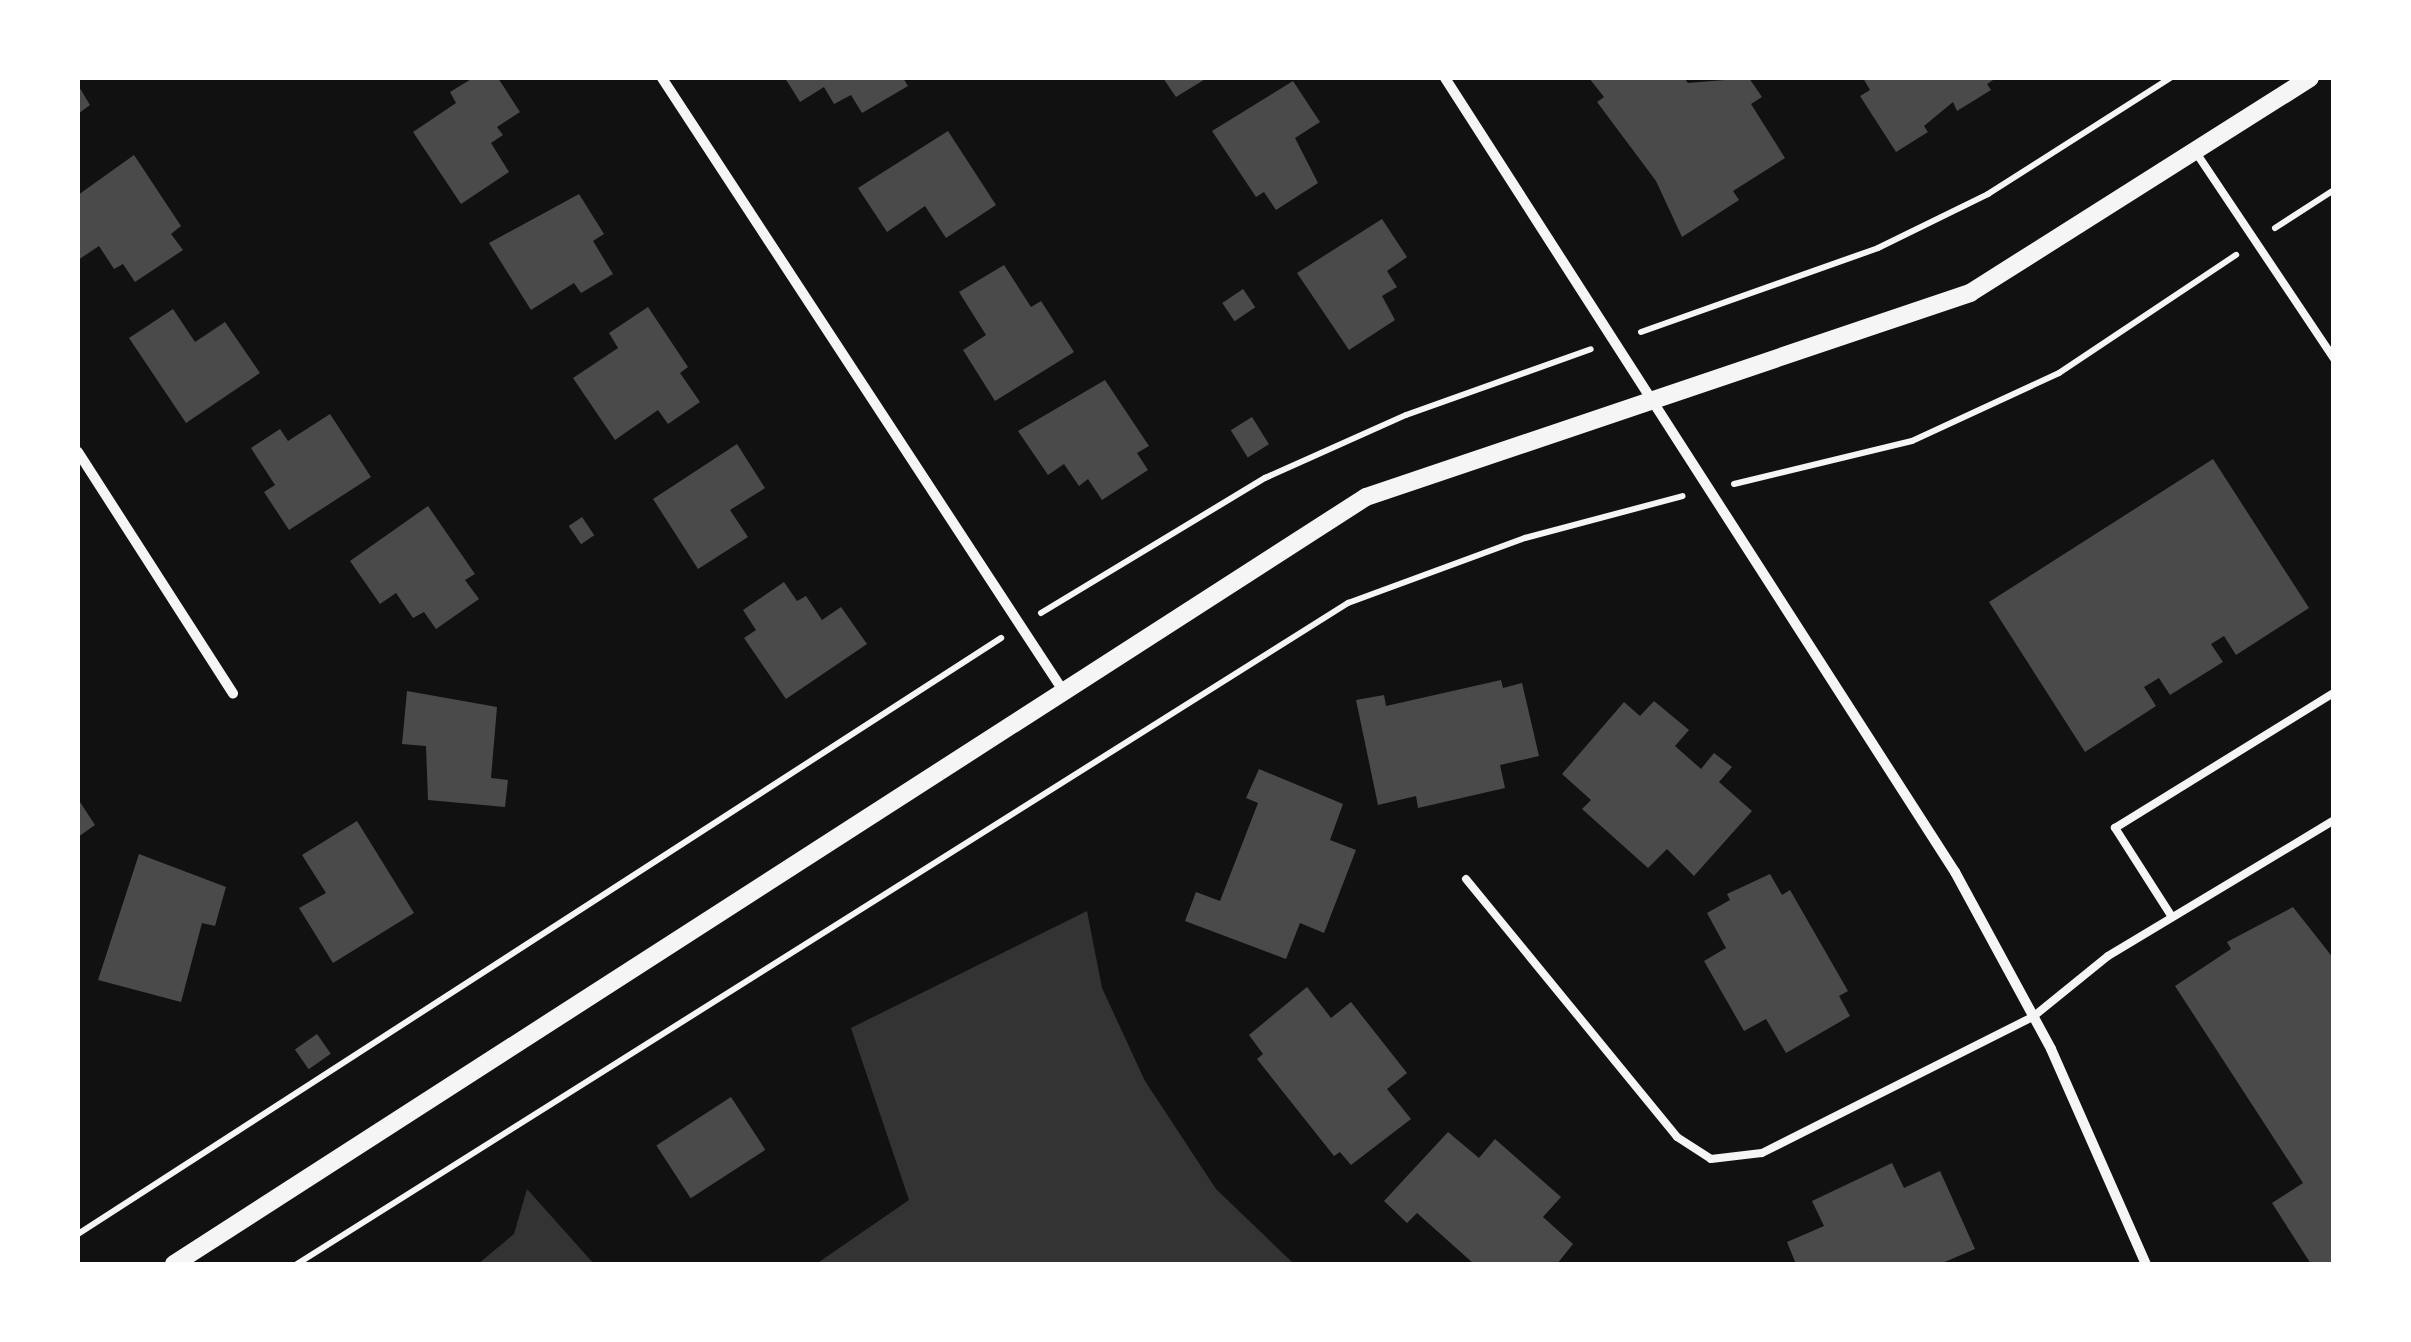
<!DOCTYPE html>
<style>
body{margin:0}
#map{position:relative;width:2411px;height:1342px;overflow:hidden;background:#111;font-family:Cabin,sans-serif}
div>[style]{position:absolute}
[style*='--x']{left:calc(var(--x)*1px);top:calc(var(--y)*1px);width:calc(var(--w)*1px);rotate:calc(var(--a)*1deg)}
.water>*{inset:0;background:#333}
.building>*{inset:0;background:#4a4a4a;transform-origin:0 0}
.path>*{height:6px;margin:-3px;padding:0 3px;transform-origin:3px;border-radius:3px;background:#f5f5f5}
.service>*{height:8px;margin:-4px;padding:0 4px;transform-origin:4px;border-radius:4px;background:#f5f5f5}
.minor>*{height:10px;margin:-5px;padding:0 5px;transform-origin:5px;border-radius:5px;background:#f5f5f5}
.tertiary>*{height:18px;margin:-9px;padding:0 9px;transform-origin:9px;border-radius:9px;background:#f5f5f5}
span{translate:-50% -50%;white-space:nowrap;text-align:center;line-height:1.15;-webkit-text-stroke:10px #fff;paint-order:stroke}
.frame{position:absolute;inset:0;border:80px solid #fff;pointer-events:none}
</style>
<div id="map">
<div class="water">
<i style="clip-path:polygon(1087px 911px,1102px 988px,1145px 1081px,1216px 1189px,1294px 1264px,816px 1264px,909px 1200px,851px 1028px)"></i>
<i style="clip-path:polygon(527px 1189px,594px 1264px,478px 1264px,514px 1234px)"></i>
</div>
<div class="building">
<i style="clip-path:polygon(473px 78px,498px 78px,520px 112px,497px 127px,503px 135px,491px 143px,509px 172px,461px 204px,413px 132px,456px 103px,450px 92px)"></i>
<i style="clip-path:polygon(785px 78px,903px 78px,908px 86px,862px 113px,851px 95px,834px 104px,824px 87px,800px 102px)"></i>
<i style="clip-path:polygon(1163px 78px,1207px 78px,1176px 97px)"></i>
<i style="clip-path:polygon(1589px 78px,1684px 78px,1688px 83px,1749px 78px,1762px 97px,1751px 104px,1785px 158px,1733px 191px,1739px 200px,1682px 237px,1656px 181px,1597px 102px,1604px 97px)"></i>
<i style="clip-path:polygon(1863px 78px,1996px 78px,1987px 84px,1991px 90px,1957px 111px,1953px 102px,1924px 126px,1928px 132px,1896px 152px,1860px 96px,1870px 90px)"></i>
<i style="clip-path:polygon(1293px 81px,1320px 122px,1295px 138px,1318px 183px,1276px 210px,1264px 192px,1256px 197px,1212px 131px)"></i>
<i style="clip-path:polygon(78px 85px,90px 105px,78px 114px)"></i>
<i style="clip-path:polygon(948px 131px,996px 205px,946px 238px,925px 206px,887px 232px,858px 188px)"></i>
<i style="clip-path:polygon(134px 155px,181px 226px,171px 234px,183px 250px,135px 282px,123px 264px,114px 269px,99px 246px,78px 260px,78px 195px)"></i>
<i style="clip-path:polygon(579px 194px,604px 234px,593px 241px,613px 274px,581px 293px,574px 283px,531px 310px,489px 243px)"></i>
<i style="clip-path:polygon(1382px 219px,1407px 257px,1387px 271px,1397px 287px,1382px 296px,1395px 320px,1349px 350px,1297px 273px)"></i>
<i style="clip-path:polygon(1004px 265px,1031px 307px,1041px 301px,1074px 352px,995px 401px,963px 350px,986px 335px,959px 292px)"></i>
<i style="left:1243px;top:289px;width:22px;height:25px;rotate:56deg"></i>
<i style="clip-path:polygon(648px 307px,688px 367px,680px 373px,700px 402px,668px 424px,658px 410px,615px 440px,573px 378px,618px 348px,609px 333px)"></i>
<i style="clip-path:polygon(173px 309px,195px 342px,225px 322px,260px 373px,186px 423px,129px 338px)"></i>
<i style="clip-path:polygon(1105px 380px,1149px 446px,1137px 453px,1148px 470px,1102px 500px,1088px 479px,1079px 486px,1064px 464px,1048px 475px,1018px 431px)"></i>
<i style="clip-path:polygon(330px 414px,371px 477px,289px 530px,264px 492px,275px 485px,251px 448px,280px 429px,288px 441px)"></i>
<i style="left:1252px;top:417px;width:32px;height:25px;rotate:58deg"></i>
<i style="clip-path:polygon(737px 444px,765px 488px,730px 510px,748px 537px,698px 569px,653px 499px)"></i>
<i style="clip-path:polygon(2213px 459px,2309px 608px,2236px 655px,2224px 636px,2211px 644px,2223px 662px,2170px 695px,2159px 678px,2144px 687px,2156px 706px,2085px 752px,1989px 602px)"></i>
<i style="clip-path:polygon(428px 506px,475px 574px,465px 580px,479px 599px,436px 629px,424px 612px,413px 618px,396px 593px,380px 604px,350px 561px)"></i>
<i style="left:582px;top:517px;width:22px;height:16px;rotate:56deg"></i>
<i style="clip-path:polygon(784px 582px,797px 601px,806px 596px,822px 620px,841px 607px,867px 644px,786px 699px,744px 638px,756px 630px,743px 610px)"></i>
<i style="clip-path:polygon(1501px 680px,1503px 688px,1522px 683px,1539px 756px,1500px 765px,1505px 788px,1418px 808px,1416px 796px,1378px 805px,1356px 700px,1384px 695px,1386px 706px)"></i>
<i style="clip-path:polygon(407px 691px,497px 707px,491px 778px,508px 780px,505px 807px,428px 800px,426px 746px,402px 744px)"></i>
<i style="clip-path:polygon(1654px 701px,1689px 730px,1675px 746px,1701px 769px,1714px 753px,1732px 767px,1719px 782px,1752px 811px,1694px 876px,1667px 849px,1648px 868px,1582px 809px,1591px 800px,1562px 774px,1624px 702px,1640px 716px)"></i>
<i style="clip-path:polygon(1259px 769px,1343px 804px,1330px 840px,1356px 850px,1324px 933px,1300px 923px,1286px 959px,1185px 921px,1196px 892px,1220px 901px,1258px 803px,1246px 798px)"></i>
<i style="clip-path:polygon(78px 799px,95px 825px,78px 837px)"></i>
<i style="clip-path:polygon(357px 821px,414px 913px,333px 963px,299px 908px,326px 893px,302px 855px)"></i>
<i style="clip-path:polygon(139px 854px,226px 887px,215px 926px,202px 923px,181px 1002px,98px 980px)"></i>
<i style="clip-path:polygon(1770px 874px,1782px 895px,1790px 890px,1848px 991px,1839px 996px,1850px 1016px,1786px 1053px,1766px 1019px,1744px 1031px,1704px 961px,1726px 948px,1707px 913px,1730px 900px,1727px 894px)"></i>
<i style="clip-path:polygon(2293px 907px,2334px 959px,2334px 1264px,2311px 1264px,2272px 1203px,2303px 1183px,2175px 986px,2231px 949px,2227px 942px)"></i>
<i style="clip-path:polygon(1307px 987px,1331px 1018px,1351px 1002px,1407px 1073px,1387px 1089px,1411px 1119px,1351px 1165px,1340px 1152px,1334px 1156px,1257px 1059px,1263px 1054px,1249px 1035px)"></i>
<i style="left:317px;top:1034px;width:24px;height:27px;rotate:55deg"></i>
<i style="left:731px;top:1097px;width:63px;height:89px;rotate:57deg"></i>
<i style="clip-path:polygon(1448px 1132px,1479px 1158px,1495px 1139px,1561px 1197px,1543px 1217px,1573px 1244px,1557px 1264px,1474px 1264px,1417px 1213px,1407px 1223px,1384px 1201px)"></i>
<i style="clip-path:polygon(1892px 1163px,1904px 1188px,1940px 1171px,1975px 1249px,1940px 1264px,1796px 1264px,1787px 1242px,1824px 1226px,1812px 1201px)"></i>
</div>
<div class="path">
<i style="--x:2275;--y:228;--w:70;--a:-32.8"></i>
<i style="--x:1641;--y:332;--w:251;--a:-19.5"></i>
<i style="--x:1878;--y:248;--w:123;--a:-26.1"></i>
<i style="--x:1988;--y:194;--w:216;--a:-32.5"></i>
<i style="--x:1734;--y:484;--w:183;--a:-13.6"></i>
<i style="--x:1912;--y:441;--w:162;--a:-24.8"></i>
<i style="--x:2059;--y:373;--w:213;--a:-33.7"></i>
<i style="--x:1041;--y:613;--w:262;--a:-31.1"></i>
<i style="--x:1265;--y:478;--w:154;--a:-24.1"></i>
<i style="--x:1406;--y:415;--w:196;--a:-19.6"></i>
<i style="--x:78;--y:1234;--w:1099;--a:-32.85"></i>
<i style="--x:297;--y:1264;--w:1242;--a:-32.17"></i>
<i style="--x:1348;--y:603;--w:189;--a:-20.2"></i>
<i style="--x:1525;--y:538;--w:163;--a:-14.9"></i>
</div>
<div class="service">
<i style="--x:2195;--y:151;--w:250;--a:56.2"></i>
<i style="--x:1466;--y:879;--w:333;--a:50.7"></i>
<i style="--x:1677;--y:1137;--w:40;--a:32.9"></i>
<i style="--x:1711;--y:1159;--w:51;--a:-6.7"></i>
<i style="--x:1762;--y:1153;--w:305;--a:-26.7"></i>
<i style="--x:2034;--y:1016;--w:95;--a:-39"></i>
<i style="--x:2108;--y:956;--w:264;--a:-31"></i>
<i style="--x:2172;--y:917;--w:106;--a:-122.6"></i>
<i style="--x:2115;--y:828;--w:257;--a:-31.7"></i>
</div>
<div class="minor">
<i style="--x:662;--y:78;--w:734;--a:56.79"></i>
<i style="--x:1445;--y:78;--w:944;--a:57.29"></i>
<i style="--x:1955;--y:872;--w:201;--a:61.5"></i>
<i style="--x:2051;--y:1049;--w:235;--a:66.2"></i>
<i style="--x:78;--y:452;--w:287;--a:57.3"></i>
</div>
<div class="tertiary">
<i style="--x:174;--y:1264;--w:1417;--a:-32.76"></i>
<i style="--x:1366;--y:497;--w:638;--a:-18.66"></i>
<i style="--x:1970;--y:293;--w:402;--a:-32.3"></i>
</div>
<div class="frame"></div>
</div>
